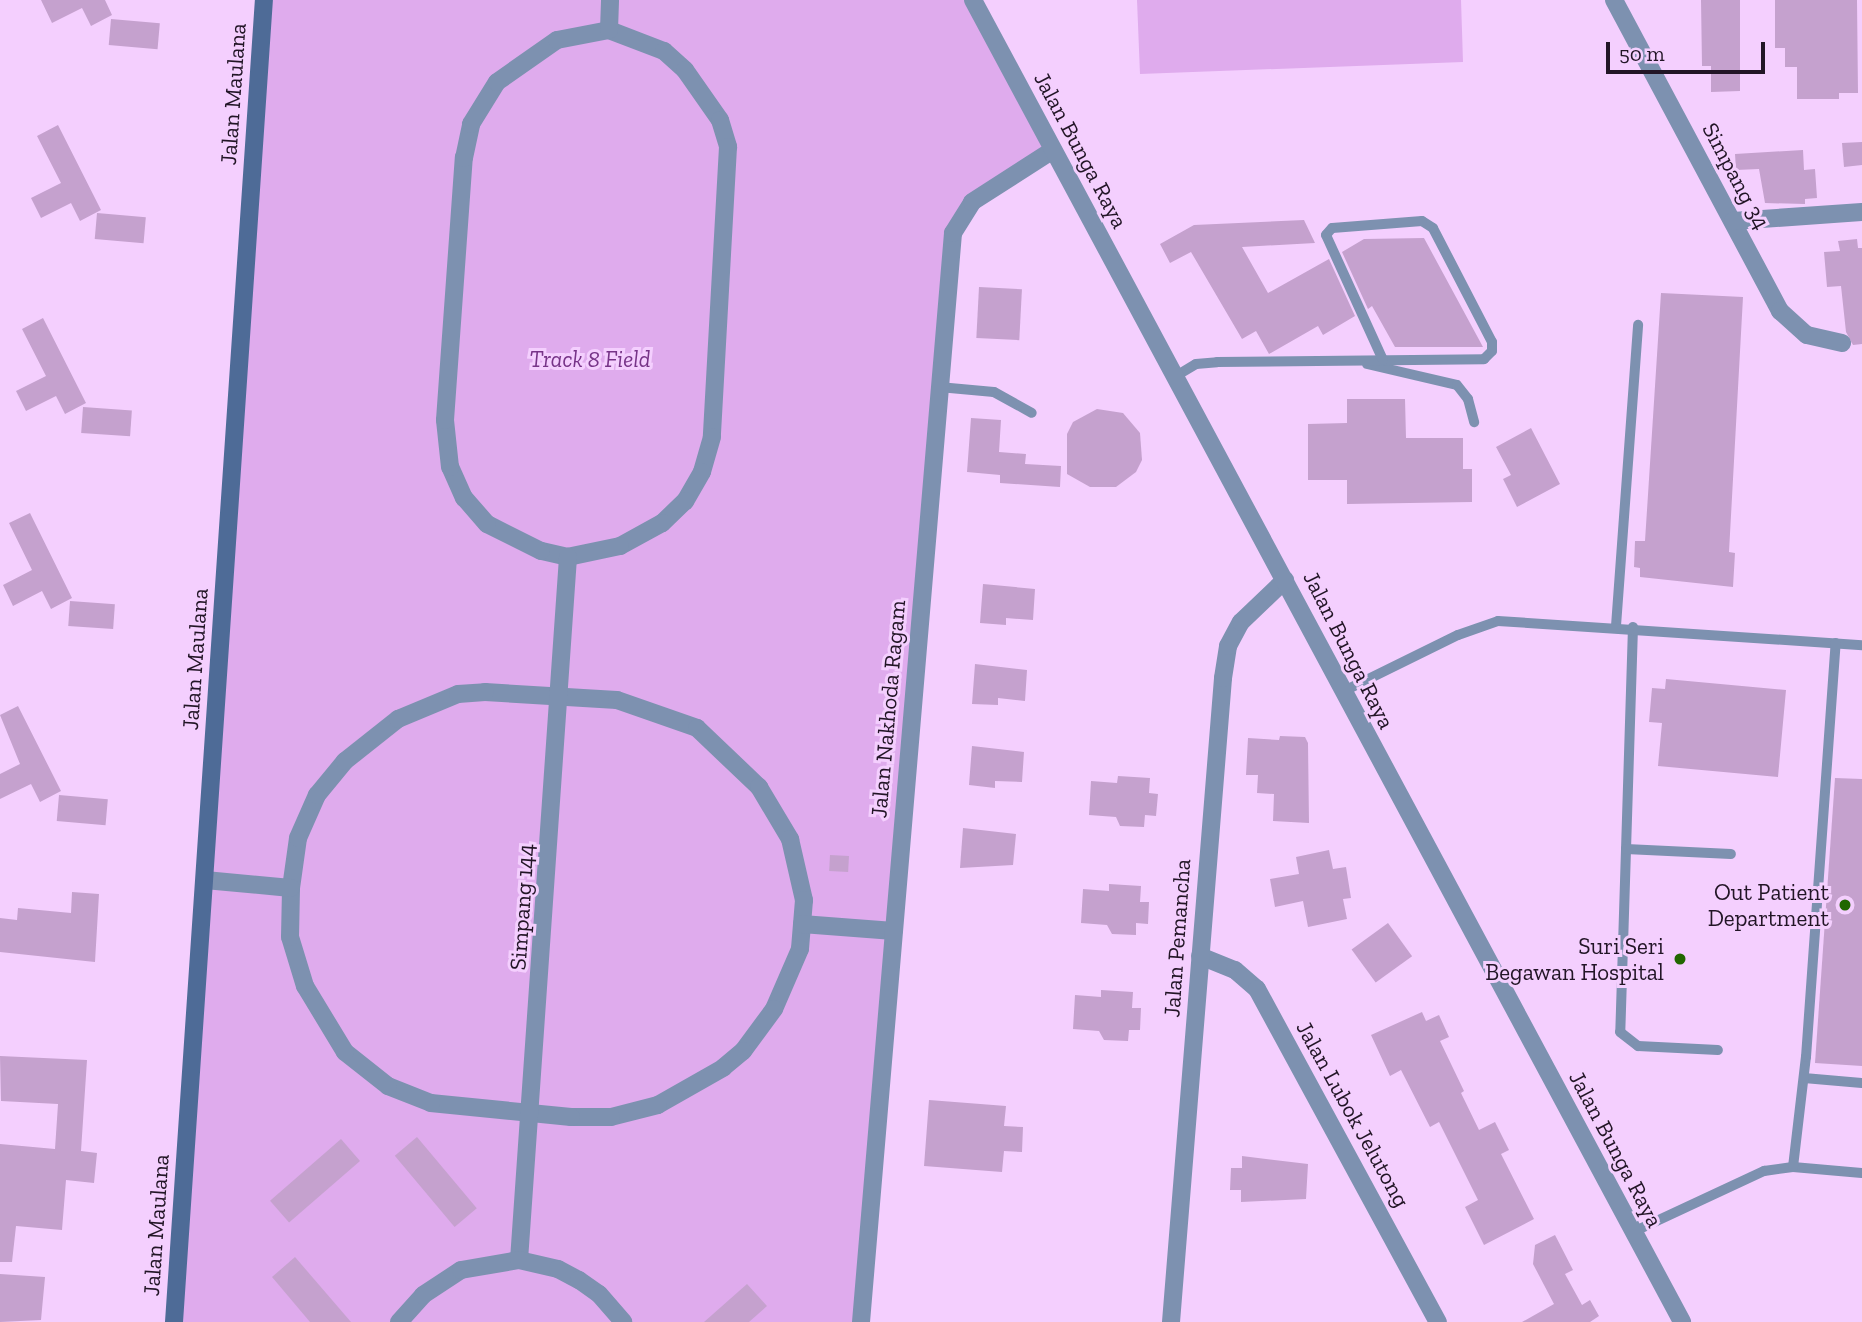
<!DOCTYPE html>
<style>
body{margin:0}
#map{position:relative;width:1862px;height:1322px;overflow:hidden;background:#f4cffe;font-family:"Zilla Slab",serif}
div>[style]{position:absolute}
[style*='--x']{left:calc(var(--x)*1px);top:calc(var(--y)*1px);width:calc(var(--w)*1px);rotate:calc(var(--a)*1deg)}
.green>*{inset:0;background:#dfabed}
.building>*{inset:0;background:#c5a1ce;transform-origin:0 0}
.service>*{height:10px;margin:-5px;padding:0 5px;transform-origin:5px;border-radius:5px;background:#7d91b0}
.minor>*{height:18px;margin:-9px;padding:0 9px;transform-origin:9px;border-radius:9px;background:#7d91b0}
.tertiary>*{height:18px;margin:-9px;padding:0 9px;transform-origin:9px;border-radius:9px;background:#7d91b0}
.secondary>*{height:18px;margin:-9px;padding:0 9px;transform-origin:9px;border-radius:9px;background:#4e6b97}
.dots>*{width:19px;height:19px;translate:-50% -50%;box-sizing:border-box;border:4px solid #f4cffe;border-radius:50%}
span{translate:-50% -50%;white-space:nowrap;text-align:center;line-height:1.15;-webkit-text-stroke:6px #f4cffe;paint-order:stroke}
.street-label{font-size:23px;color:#221526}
.park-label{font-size:23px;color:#773488;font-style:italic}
.poi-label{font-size:23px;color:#221526}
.right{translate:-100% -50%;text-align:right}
.scale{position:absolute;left:1606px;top:42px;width:159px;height:32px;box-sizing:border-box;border:4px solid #221526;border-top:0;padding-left:9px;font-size:21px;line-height:24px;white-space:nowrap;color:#221526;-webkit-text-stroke:5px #f4cffe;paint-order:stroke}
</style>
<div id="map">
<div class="green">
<i style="clip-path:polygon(263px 0,972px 0,1053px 150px,961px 217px,860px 1322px,174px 1322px)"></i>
<i style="clip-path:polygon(1137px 0,1461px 0,1463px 62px,1140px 74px)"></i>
</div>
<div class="building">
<i style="clip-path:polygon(41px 0,105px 0,112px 15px,91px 26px,82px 8px,52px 23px)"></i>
<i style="clip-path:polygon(1701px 0,1740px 0,1740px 91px,1711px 92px,1711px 66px,1702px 66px)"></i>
<i style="clip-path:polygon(1775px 0,1857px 0,1858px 93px,1839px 93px,1839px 99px,1797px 99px,1797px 67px,1785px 67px,1785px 48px,1775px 48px)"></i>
<i style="left:111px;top:19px;width:49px;height:26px;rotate:5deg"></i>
<i style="clip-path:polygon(58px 125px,101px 210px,80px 221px,71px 203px,41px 218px,31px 198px,61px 183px,37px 136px)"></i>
<i style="clip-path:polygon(1862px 142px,1862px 165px,1844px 167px,1842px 143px)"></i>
<i style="clip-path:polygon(1803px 150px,1804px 170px,1815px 169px,1817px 198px,1805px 199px,1805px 204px,1765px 203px,1759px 169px,1736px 170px,1735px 154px)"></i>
<i style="left:97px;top:213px;width:49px;height:26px;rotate:5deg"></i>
<i style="clip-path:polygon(1304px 220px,1315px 243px,1242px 247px,1268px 293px,1329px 259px,1355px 316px,1323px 335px,1318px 326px,1269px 354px,1256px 331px,1242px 339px,1191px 252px,1170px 263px,1160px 244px,1194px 225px)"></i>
<i style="clip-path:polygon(1424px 238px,1483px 347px,1395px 347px,1372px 306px,1368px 309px,1342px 252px,1364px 239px)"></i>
<i style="clip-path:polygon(1857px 239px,1858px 248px,1862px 248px,1862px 344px,1853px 345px,1846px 332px,1841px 286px,1827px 287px,1824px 252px,1840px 251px,1838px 241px)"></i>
<i style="left:979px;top:287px;width:43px;height:51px;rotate:3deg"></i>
<i style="clip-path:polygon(1661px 293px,1743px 297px,1729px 552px,1735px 553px,1733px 587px,1640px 577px,1640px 568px,1634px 567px,1635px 541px,1645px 541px)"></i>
<i style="clip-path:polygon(43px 318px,86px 403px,65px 414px,56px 396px,26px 411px,16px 391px,46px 376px,22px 329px)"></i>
<i style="clip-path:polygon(1347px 399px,1405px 399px,1406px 438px,1463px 438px,1463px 469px,1472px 469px,1472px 502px,1347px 504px,1347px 480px,1308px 480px,1308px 424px,1347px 423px)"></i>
<i style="left:83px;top:407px;width:49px;height:26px;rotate:4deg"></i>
<i style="clip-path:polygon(1097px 409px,1123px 413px,1140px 433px,1142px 460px,1136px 472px,1116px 487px,1090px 487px,1067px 474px,1067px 434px,1073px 422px)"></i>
<i style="clip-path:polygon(971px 418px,1001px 420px,999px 452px,1026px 454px,1025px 464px,1061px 466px,1060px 487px,1000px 483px,1000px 475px,967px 472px)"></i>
<i style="clip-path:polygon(1531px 428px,1560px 484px,1517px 507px,1503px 479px,1511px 475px,1496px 447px)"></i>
<i style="clip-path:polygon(30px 513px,72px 598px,51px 609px,42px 591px,13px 606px,3px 585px,32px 570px,9px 523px)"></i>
<i style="clip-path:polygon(983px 584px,1035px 589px,1033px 620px,1006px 618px,1006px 625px,980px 623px)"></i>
<i style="left:70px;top:601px;width:45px;height:25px;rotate:4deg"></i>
<i style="clip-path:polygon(975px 664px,1027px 670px,1025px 701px,998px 698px,998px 705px,972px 704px)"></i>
<i style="clip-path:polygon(1666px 679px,1786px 690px,1778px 777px,1658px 766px,1662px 723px,1649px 722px,1652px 688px,1665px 689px)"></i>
<i style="clip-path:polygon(18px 706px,61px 791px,40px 802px,31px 784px,0 799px,0 774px,20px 764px,0 715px)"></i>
<i style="clip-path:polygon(1280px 736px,1305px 737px,1308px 743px,1309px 823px,1273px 821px,1274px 794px,1257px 793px,1258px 775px,1246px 775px,1248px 738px,1279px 740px)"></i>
<i style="clip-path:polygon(972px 746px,1024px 752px,1022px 782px,995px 781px,995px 788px,969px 785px)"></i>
<i style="clip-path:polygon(1118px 776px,1150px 778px,1149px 793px,1158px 794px,1156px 816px,1145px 815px,1144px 827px,1120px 826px,1116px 817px,1089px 815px,1091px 781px,1117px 783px)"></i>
<i style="clip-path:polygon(1835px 778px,1862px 779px,1862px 1066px,1815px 1063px)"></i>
<i style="left:59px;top:795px;width:49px;height:26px;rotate:5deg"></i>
<i style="clip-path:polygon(963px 828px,1016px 834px,1013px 865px,960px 868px)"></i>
<i style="clip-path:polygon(1329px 850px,1333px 869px,1346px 867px,1351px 898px,1343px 899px,1347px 919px,1308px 927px,1303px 901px,1275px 907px,1270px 879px,1299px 874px,1296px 857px)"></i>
<i style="left:830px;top:855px;width:19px;height:16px;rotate:3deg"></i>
<i style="clip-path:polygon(1109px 884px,1141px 886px,1140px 902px,1149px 902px,1148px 924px,1136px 923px,1136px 935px,1112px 934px,1107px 925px,1081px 923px,1083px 889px,1109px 891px)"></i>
<i style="clip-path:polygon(72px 892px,99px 894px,95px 962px,0 952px,0 918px,17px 920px,18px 908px,71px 913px)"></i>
<i style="left:1388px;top:923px;width:41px;height:45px;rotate:54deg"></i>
<i style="clip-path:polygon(1101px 990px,1133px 992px,1132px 1008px,1141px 1008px,1140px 1030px,1129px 1030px,1128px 1041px,1104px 1040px,1099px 1031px,1073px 1029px,1075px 995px,1101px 997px)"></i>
<i style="clip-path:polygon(1422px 1012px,1426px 1021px,1439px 1015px,1449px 1037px,1440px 1041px,1464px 1091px,1461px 1093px,1479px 1130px,1495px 1122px,1509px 1150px,1501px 1154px,1534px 1219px,1484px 1245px,1465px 1207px,1478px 1200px,1439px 1122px,1430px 1127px,1401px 1070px,1390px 1076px,1371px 1035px)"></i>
<i style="clip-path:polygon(0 1056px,87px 1060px,81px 1151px,97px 1153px,94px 1183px,66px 1180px,62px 1230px,16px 1226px,12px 1262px,0 1262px,0 1144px,55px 1149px,58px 1104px,1px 1101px)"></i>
<i style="clip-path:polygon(929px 1100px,1006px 1106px,1004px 1126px,1023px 1127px,1022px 1152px,1004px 1151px,1002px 1172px,924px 1166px)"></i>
<i style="left:417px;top:1137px;width:93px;height:29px;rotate:50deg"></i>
<i style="left:341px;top:1139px;width:29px;height:94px;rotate:49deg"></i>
<i style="clip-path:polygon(1242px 1156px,1308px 1164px,1306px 1199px,1241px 1202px,1241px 1190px,1230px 1190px,1231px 1168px,1242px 1168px)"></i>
<i style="clip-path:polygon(1555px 1235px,1573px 1270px,1565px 1274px,1582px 1305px,1590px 1300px,1599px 1316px,1590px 1322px,1522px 1322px,1554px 1304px,1533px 1264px,1535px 1245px)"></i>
<i style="clip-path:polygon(295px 1257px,351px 1322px,310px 1322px,272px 1277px)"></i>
<i style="clip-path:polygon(0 1274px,45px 1277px,41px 1320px,0 1322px)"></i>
<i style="clip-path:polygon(747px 1284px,767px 1306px,749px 1322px,704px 1322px)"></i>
</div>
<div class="service">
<i style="--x:1367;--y:364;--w:92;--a:13.1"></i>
<i style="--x:1457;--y:385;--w:18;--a:52"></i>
<i style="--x:1468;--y:399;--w:24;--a:75"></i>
<i style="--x:1176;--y:376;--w:23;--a:-31"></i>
<i style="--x:1196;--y:364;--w:21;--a:-5"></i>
<i style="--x:1217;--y:362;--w:267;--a:-0.6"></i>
<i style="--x:1484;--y:359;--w:11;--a:-45"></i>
<i style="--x:1492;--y:351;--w:9;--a:-90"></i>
<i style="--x:1492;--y:342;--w:128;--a:-117.4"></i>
<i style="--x:1433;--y:228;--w:13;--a:-148"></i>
<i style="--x:1422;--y:221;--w:90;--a:175.6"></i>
<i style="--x:1332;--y:228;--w:9;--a:131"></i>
<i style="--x:1326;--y:235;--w:137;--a:65.5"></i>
<i style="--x:939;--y:387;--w:55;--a:5.2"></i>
<i style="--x:994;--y:392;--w:43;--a:28.9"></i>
<i style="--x:1616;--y:626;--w:302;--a:-85.8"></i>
<i style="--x:1633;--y:627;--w:405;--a:91.8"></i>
<i style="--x:1620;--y:1032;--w:23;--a:38"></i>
<i style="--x:1638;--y:1046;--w:80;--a:2.9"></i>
<i style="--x:1342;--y:692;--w:129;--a:-26.2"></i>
<i style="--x:1458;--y:635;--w:42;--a:-19.3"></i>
<i style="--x:1498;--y:621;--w:365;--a:3.8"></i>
<i style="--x:1626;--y:849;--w:105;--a:2.7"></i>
<i style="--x:1804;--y:1078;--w:58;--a:4.9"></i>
<i style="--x:1793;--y:1167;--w:69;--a:5"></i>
<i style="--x:1633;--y:1232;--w:145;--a:-25"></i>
<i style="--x:1764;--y:1171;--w:29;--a:-8"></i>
<i style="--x:1793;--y:1167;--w:111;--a:-83.3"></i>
<i style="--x:1806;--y:1057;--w:415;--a:-85.9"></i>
</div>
<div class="minor">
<i style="--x:1614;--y:0;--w:353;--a:61.9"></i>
<i style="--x:1780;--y:311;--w:36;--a:42"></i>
<i style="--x:1807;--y:335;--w:36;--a:13"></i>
<i style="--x:609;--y:30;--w:59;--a:20.9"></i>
<i style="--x:664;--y:51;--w:28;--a:42"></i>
<i style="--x:685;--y:70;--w:61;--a:55"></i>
<i style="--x:720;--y:120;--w:28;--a:73"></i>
<i style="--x:728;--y:147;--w:290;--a:93.2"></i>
<i style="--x:712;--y:437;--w:36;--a:106"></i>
<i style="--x:702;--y:472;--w:34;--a:120"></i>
<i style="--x:685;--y:501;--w:32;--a:136"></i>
<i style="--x:662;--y:523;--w:48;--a:151.3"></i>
<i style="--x:620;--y:546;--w:53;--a:168.1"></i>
<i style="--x:568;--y:557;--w:28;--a:-167"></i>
<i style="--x:541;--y:551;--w:60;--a:-153.4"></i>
<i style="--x:487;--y:524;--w:35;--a:-131"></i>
<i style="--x:464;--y:498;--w:34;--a:-114"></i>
<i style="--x:450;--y:467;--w:47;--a:-96.1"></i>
<i style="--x:445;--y:420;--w:263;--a:-85.9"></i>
<i style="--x:464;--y:158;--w:35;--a:-78"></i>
<i style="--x:471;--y:124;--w:49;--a:-58.2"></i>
<i style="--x:497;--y:82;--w:73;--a:-35"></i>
<i style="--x:557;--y:40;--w:53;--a:-10.9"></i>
<i style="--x:609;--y:30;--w:30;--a:-88"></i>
<i style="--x:1733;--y:221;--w:129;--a:-4"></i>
<i style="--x:485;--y:692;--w:132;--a:3.5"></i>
<i style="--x:617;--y:700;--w:85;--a:19.3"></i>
<i style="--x:697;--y:728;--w:86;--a:43.6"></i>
<i style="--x:759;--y:787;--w:61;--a:59.2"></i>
<i style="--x:790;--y:839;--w:63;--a:77.1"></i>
<i style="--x:804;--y:900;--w:49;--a:94.7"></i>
<i style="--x:800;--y:949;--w:65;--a:113.4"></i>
<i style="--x:774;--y:1009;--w:52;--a:126.4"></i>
<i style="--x:743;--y:1051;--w:26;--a:140"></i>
<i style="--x:723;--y:1068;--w:75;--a:150.4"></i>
<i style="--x:658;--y:1105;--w:49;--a:165.7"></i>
<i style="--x:611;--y:1117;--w:40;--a:180"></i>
<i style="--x:571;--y:1117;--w:141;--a:-174.3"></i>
<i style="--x:431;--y:1103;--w:46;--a:-158.4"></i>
<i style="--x:388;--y:1086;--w:55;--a:-141.7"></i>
<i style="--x:345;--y:1052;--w:77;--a:-121.2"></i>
<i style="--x:305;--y:986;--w:51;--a:-107"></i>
<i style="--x:290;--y:937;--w:49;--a:-88.8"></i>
<i style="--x:291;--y:888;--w:50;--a:-82"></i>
<i style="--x:298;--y:838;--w:47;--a:-66.2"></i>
<i style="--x:317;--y:795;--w:44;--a:-50.5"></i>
<i style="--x:345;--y:761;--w:68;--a:-38.4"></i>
<i style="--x:398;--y:719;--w:65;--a:-22.6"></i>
<i style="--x:458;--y:694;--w:27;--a:-4"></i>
<i style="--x:205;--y:880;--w:86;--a:5.3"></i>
<i style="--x:802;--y:924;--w:92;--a:4.4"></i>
<i style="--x:1200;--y:956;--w:38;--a:22"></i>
<i style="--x:1235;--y:970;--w:29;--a:41"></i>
<i style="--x:1257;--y:989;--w:379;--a:61.5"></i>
<i style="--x:519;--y:1260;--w:705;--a:-86.01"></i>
<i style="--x:399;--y:1322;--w:36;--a:-48"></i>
<i style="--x:423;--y:1295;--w:45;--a:-33.3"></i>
<i style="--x:461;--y:1270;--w:59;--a:-9.8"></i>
<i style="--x:519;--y:1260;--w:40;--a:13"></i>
<i style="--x:558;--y:1269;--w:24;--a:28"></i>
<i style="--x:579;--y:1280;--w:24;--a:35"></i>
<i style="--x:599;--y:1294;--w:37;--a:49"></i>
<i style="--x:861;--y:1322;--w:1093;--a:-85.17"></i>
<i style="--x:953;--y:233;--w:36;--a:-58"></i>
<i style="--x:972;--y:202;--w:96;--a:-32.7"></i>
<i style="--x:1171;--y:1322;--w:646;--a:-85.38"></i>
<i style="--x:1223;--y:678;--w:32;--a:-81"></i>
<i style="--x:1228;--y:646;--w:27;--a:-62"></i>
<i style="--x:1241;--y:622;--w:61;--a:-43.7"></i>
</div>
<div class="tertiary">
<i style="--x:973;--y:0;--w:1500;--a:61.79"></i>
</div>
<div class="secondary">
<i style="--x:174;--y:1322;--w:1325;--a:-86.11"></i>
</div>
<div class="dots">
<i style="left:1845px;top:905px;background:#216700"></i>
<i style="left:1680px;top:959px;background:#216700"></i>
</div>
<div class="street-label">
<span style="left:233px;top:94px;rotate:-86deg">Jalan Maulana</span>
<span style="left:1081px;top:150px;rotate:62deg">Jalan Bunga Raya</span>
<span style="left:1736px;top:176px;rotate:62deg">Simpang 34</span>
<span style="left:1349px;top:650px;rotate:63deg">Jalan Bunga Raya</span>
<span style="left:195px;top:659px;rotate:-86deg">Jalan Maulana</span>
<span style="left:888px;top:709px;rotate:-85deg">Jalan Nakhoda Ragam</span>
<span style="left:522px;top:907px;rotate:-86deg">Simpang 144</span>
<span style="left:1177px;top:938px;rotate:-86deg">Jalan Pemancha</span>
<span style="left:1353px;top:1114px;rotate:61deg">Jalan Lubok Jelutong</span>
<span style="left:1616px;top:1149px;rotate:62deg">Jalan Bunga Raya</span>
<span style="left:156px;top:1225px;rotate:-86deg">Jalan Maulana</span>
</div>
<div class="park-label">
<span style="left:590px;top:359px">Track 8 Field</span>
</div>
<div class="poi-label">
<span class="right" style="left:1829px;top:905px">Out Patient<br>Department</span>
<span class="right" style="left:1664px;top:959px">Suri Seri<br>Begawan Hospital</span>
</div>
<div class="scale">50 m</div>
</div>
